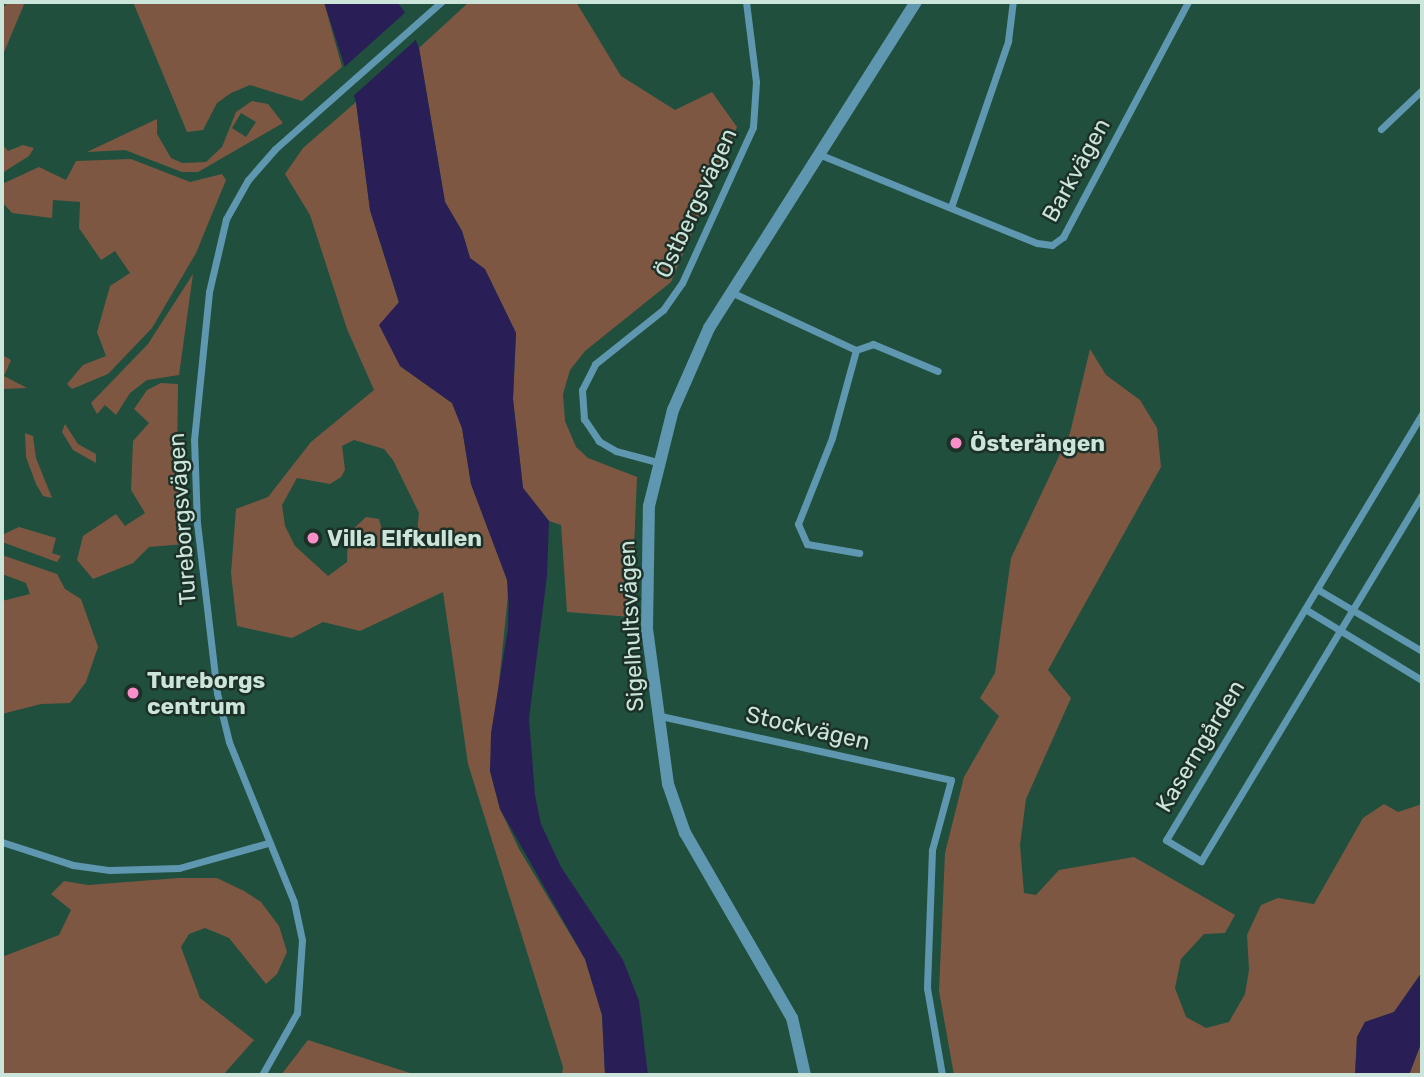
<!DOCTYPE html>
<meta charset="utf-8">
<style>
body{margin:0}
#map{position:relative;width:1424px;height:1077px;overflow:hidden;background:#204f3e;font-family:Rubik,sans-serif}
div>[style]{position:absolute}
[style*='--x']{left:calc(var(--x)*1px);top:calc(var(--y)*1px);width:calc(var(--w)*1px);rotate:calc(var(--a)*1deg)}
.green>*{inset:0;background:#7e5743}
.water>*{inset:0;background:#291f56}
.pier>*{inset:0;background:#204f3e}
.river>*{height:33px;margin:-16.5px;padding:0 16.5px;transform-origin:16.5px;border-radius:16.5px;background:#291f56}
.minor>*{height:7px;margin:-3.5px;padding:0 3.5px;transform-origin:3.5px;border-radius:3.5px;background:#5e97af}
.tertiary>*{height:12px;margin:-6px;padding:0 6px;transform-origin:6px;border-radius:6px;background:#5e97af}
.dots>*{width:19px;height:19px;translate:-50% -50%;box-sizing:border-box;border:4px solid #1c3028;border-radius:50%}
span{translate:-50% -50%;white-space:nowrap;text-align:center;line-height:1.15;-webkit-text-stroke:5px #1c3028;paint-order:stroke}
.street-label{font-size:23px;color:#cce5da}
.poi-label{font-size:23px;color:#cce5da;font-weight:700}
.left{translate:0 -50%;text-align:left}
.frame{position:absolute;inset:0;border:4px solid #cce5da;pointer-events:none}
</style>
<div id="map">
<div class="green">
<i style="clip-path:polygon(8px 2px,25px 2px,2px 57px,2px 9px)"></i>
<i style="clip-path:polygon(133px 2px,324px 2px,342px 67px,302px 101px,250px 85px,231px 93px,217px 103px,203px 130px,187px 132px)"></i>
<i style="clip-path:polygon(469px 2px,576px 2px,621px 76px,675px 110px,712px 92px,737px 127px,671px 282px,585px 351px,570px 370px,563px 394px,565px 421px,576px 447px,588px 458px,637px 477px,631px 617px,567px 612px,561px 525px,549px 521px,523px 488px,513px 399px,516px 333px,485px 270px,470px 258px,462px 231px,445px 202px,419px 48px)"></i>
<i style="clip-path:polygon(evenodd,252px 101px,268px 104px,283px 123px,198px 172px,182px 172px,125px 150px,87px 152px,157px 119px,157px 134px,171px 158px,182px 163px,206px 162px,222px 147px,236px 112px,252px 101px,241px 113px,256px 122px,246px 137px,232px 128px,241px 113px)"></i>
<i style="clip-path:polygon(evenodd,356px 102px,370px 210px,399px 303px,400px 366px,452px 403px,462px 428px,471px 484px,509px 585px,490px 771px,500px 809px,519px 849px,585px 959px,602px 1015px,605px 1075px,562px 1075px,563px 1067px,468px 764px,443px 592px,360px 631px,323px 622px,292px 638px,237px 626px,231px 573px,236px 509px,268px 497px,311px 442px,374px 390px,347px 329px,310px 215px,285px 174px,303px 148px,356px 102px,354px 440px,384px 449px,393px 460px,419px 513px,416px 543px,407px 549px,386px 546px,379px 519px,366px 517px,348px 534px,347px 562px,328px 576px,295px 546px,285px 526px,282px 505px,297px 478px,330px 484px,341px 477px,345px 470px,342px 446px,354px 440px)"></i>
<i style="clip-path:polygon(2px 144px,8px 151px,23px 145px,34px 148px,29px 156px,2px 173px)"></i>
<i style="clip-path:polygon(131px 159px,190px 182px,222px 174px,226px 180px,196px 253px,152px 328px,108px 374px,72px 389px,67px 384px,83px 365px,106px 356px,97px 332px,110px 286px,130px 273px,115px 251px,101px 260px,79px 228px,80px 202px,53px 200px,52px 218px,12px 213px,2px 202px,2px 184px,39px 167px,66px 180px,76px 161px)"></i>
<i style="clip-path:polygon(193px 274px,179px 375px,147px 380px,130px 393px,116px 415px,105px 405px,97px 414px,91px 403px,148px 344px)"></i>
<i style="clip-path:polygon(1090px 349px,1106px 375px,1140px 400px,1157px 428px,1161px 467px,1048px 670px,1071px 698px,1026px 799px,1020px 845px,1024px 893px,1036px 895px,1059px 870px,1134px 857px,1235px 915px,1225px 933px,1204px 934px,1181px 959px,1175px 988px,1186px 1017px,1206px 1028px,1229px 1022px,1245px 994px,1249px 970px,1247px 935px,1261px 905px,1278px 898px,1314px 904px,1363px 818px,1384px 804px,1398px 812px,1422px 804px,1422px 972px,1394px 1012px,1365px 1022px,1357px 1037px,1355px 1075px,954px 1075px,939px 991px,945px 853px,964px 777px,999px 716px,980px 698px,995px 673px,1011px 558px,1070px 433px)"></i>
<i style="clip-path:polygon(2px 355px,11px 360px,4px 376px,27px 388px,2px 389px)"></i>
<i style="clip-path:polygon(161px 383px,178px 384px,177px 463px,185px 544px,149px 547px,133px 563px,93px 579px,77px 560px,83px 536px,116px 514px,125px 526px,145px 513px,131px 490px,133px 441px,149px 423px,134px 409px,147px 390px)"></i>
<i style="clip-path:polygon(65px 424px,78px 444px,96px 454px,96px 463px,73px 450px,62px 432px)"></i>
<i style="clip-path:polygon(25px 433px,33px 436px,36px 458px,52px 498px,43px 496px,36px 484px,26px 457px)"></i>
<i style="clip-path:polygon(19px 527px,56px 538px,52px 553px,61px 556px,57px 562px,2px 542px,2px 535px)"></i>
<i style="clip-path:polygon(2px 555px,57px 574px,65px 589px,81px 599px,98px 647px,86px 682px,70px 703px,41px 704px,2px 714px,2px 601px,30px 594px,26px 583px,2px 574px)"></i>
<i style="clip-path:polygon(179px 878px,217px 878px,244px 891px,261px 902px,279px 926px,287px 952px,277px 974px,266px 984px,229px 938px,205px 928px,189px 934px,181px 947px,200px 998px,254px 1040px,223px 1075px,2px 1075px,2px 957px,59px 935px,71px 910px,51px 894px,64px 881px,88px 885px)"></i>
<i style="clip-path:polygon(308px 1040px,416px 1075px,281px 1075px)"></i>
<i style="clip-path:polygon(1422px 1041px,1422px 1075px,1409px 1075px,1418px 1051px)"></i>
</div>
<div class="water">
<i style="clip-path:polygon(evenodd,324px 2px,397px 2px,404px 11px,419px 48px,445px 202px,462px 231px,470px 258px,485px 269px,516px 333px,513px 399px,523px 488px,549px 521px,547px 576px,529px 718px,535px 795px,541px 824px,561px 867px,623px 960px,639px 1001px,648px 1075px,605px 1075px,602px 1015px,585px 959px,500px 809px,490px 771px,491px 733px,508px 628px,509px 585px,471px 484px,462px 428px,452px 403px,400px 366px,379px 325px,399px 302px,370px 210px,356px 102px,324px 2px,514px 518px,525px 525px,528px 539px,524px 548px,511px 541px,508px 523px,514px 518px)"></i>
<i style="clip-path:polygon(1422px 972px,1422px 1041px,1409px 1075px,1355px 1075px,1357px 1037px,1365px 1022px,1394px 1012px)"></i>
</div>
<div class="pier">
<i style="clip-path:polygon(407px 11px,419px 37px,351px 98px,340px 71px)"></i>
</div>
<div class="river">
<i style="--x:496;--y:477;--w:86;--a:72.4"></i>
<i style="--x:522;--y:559;--w:35;--a:87"></i>
</div>
<div class="minor">
<i style="--x:1381;--y:129;--w:57;--a:-43.6"></i>
<i style="--x:821;--y:155;--w:233;--a:22.2"></i>
<i style="--x:1037;--y:243;--w:15;--a:8"></i>
<i style="--x:1052;--y:245;--w:14;--a:-36"></i>
<i style="--x:1063;--y:237;--w:266;--a:-62"></i>
<i style="--x:951;--y:207;--w:176;--a:-71"></i>
<i style="--x:1008;--y:41;--w:39;--a:-83"></i>
<i style="--x:731;--y:292;--w:138;--a:24.9"></i>
<i style="--x:856;--y:350;--w:91;--a:105.3"></i>
<i style="--x:832;--y:438;--w:92;--a:111.6"></i>
<i style="--x:798;--y:524;--w:22;--a:66"></i>
<i style="--x:807;--y:544;--w:53;--a:9.8"></i>
<i style="--x:856;--y:350;--w:18;--a:-19"></i>
<i style="--x:873;--y:344;--w:70;--a:22.6"></i>
<i style="--x:1422;--y:414;--w:497;--a:121"></i>
<i style="--x:1166;--y:840;--w:41;--a:31"></i>
<i style="--x:1201;--y:861;--w:428;--a:-58.9"></i>
<i style="--x:657;--y:462;--w:42;--a:-165"></i>
<i style="--x:616;--y:451;--w:20;--a:-150"></i>
<i style="--x:599;--y:441;--w:27;--a:-124"></i>
<i style="--x:584;--y:419;--w:29;--a:-94"></i>
<i style="--x:582;--y:390;--w:29;--a:-63"></i>
<i style="--x:595;--y:364;--w:87;--a:-38.5"></i>
<i style="--x:663;--y:310;--w:33;--a:-55"></i>
<i style="--x:682;--y:283;--w:171;--a:-65.5"></i>
<i style="--x:753;--y:127;--w:45;--a:-86.2"></i>
<i style="--x:756;--y:82;--w:81;--a:-97.1"></i>
<i style="--x:1317;--y:589;--w:122;--a:30.6"></i>
<i style="--x:1305;--y:609;--w:137;--a:31.3"></i>
<i style="--x:656;--y:715;--w:302;--a:12.4"></i>
<i style="--x:951;--y:780;--w:73;--a:105.2"></i>
<i style="--x:932;--y:850;--w:138;--a:92.1"></i>
<i style="--x:927;--y:988;--w:88;--a:80.2"></i>
<i style="--x:2;--y:842;--w:75;--a:17.9"></i>
<i style="--x:73;--y:865;--w:37;--a:8"></i>
<i style="--x:110;--y:870;--w:69;--a:-1.7"></i>
<i style="--x:179;--y:868;--w:92;--a:-15.7"></i>
<i style="--x:262;--y:1075;--w:71;--a:-60.6"></i>
<i style="--x:297;--y:1013;--w:73;--a:-86.1"></i>
<i style="--x:302;--y:940;--w:39;--a:-102"></i>
<i style="--x:294;--y:902;--w:173;--a:-112.1"></i>
<i style="--x:229;--y:742;--w:50;--a:-103.8"></i>
<i style="--x:217;--y:693;--w:170;--a:-96.7"></i>
<i style="--x:197;--y:524;--w:84;--a:-92"></i>
<i style="--x:194;--y:440;--w:149;--a:-84.2"></i>
<i style="--x:209;--y:292;--w:75;--a:-76.9"></i>
<i style="--x:226;--y:219;--w:45;--a:-60.6"></i>
<i style="--x:248;--y:180;--w:41;--a:-48.9"></i>
<i style="--x:275;--y:149;--w:222;--a:-41.5"></i>
</div>
<div class="tertiary">
<i style="--x:805;--y:1075;--w:58;--a:-102.8"></i>
<i style="--x:792;--y:1018;--w:214;--a:-120"></i>
<i style="--x:685;--y:833;--w:52;--a:-109.1"></i>
<i style="--x:668;--y:784;--w:156;--a:-97.7"></i>
<i style="--x:647;--y:629;--w:123;--a:-89.1"></i>
<i style="--x:649;--y:506;--w:99;--a:-76"></i>
<i style="--x:673;--y:410;--w:90;--a:-66.3"></i>
<i style="--x:709;--y:328;--w:386;--a:-57.6"></i>
</div>
<div class="dots">
<i style="left:956px;top:443px;background:#f98fc9"></i>
<i style="left:313px;top:538px;background:#f98fc9"></i>
<i style="left:133px;top:693px;background:#f98fc9"></i>
</div>
<div class="street-label">
<span style="left:1076px;top:170px;rotate:-61deg">Barkvägen</span>
<span style="left:696px;top:203px;rotate:-65deg">Östbergsvägen</span>
<span style="left:182px;top:519px;rotate:-94deg">Tureborgsvägen</span>
<span style="left:631px;top:626px;rotate:-93deg">Sigelhultsvägen</span>
<span style="left:808px;top:728px;rotate:13deg">Stockvägen</span>
<span style="left:1200px;top:746px;rotate:-59deg">Kaserngården</span>
</div>
<div class="poi-label">
<span class="left" style="left:970px;top:443px">Österängen</span>
<span class="left" style="left:327px;top:538px">Villa Elfkullen</span>
<span class="left" style="left:147px;top:693px">Tureborgs<br>centrum</span>
</div>
<div class="frame"></div>
</div>
